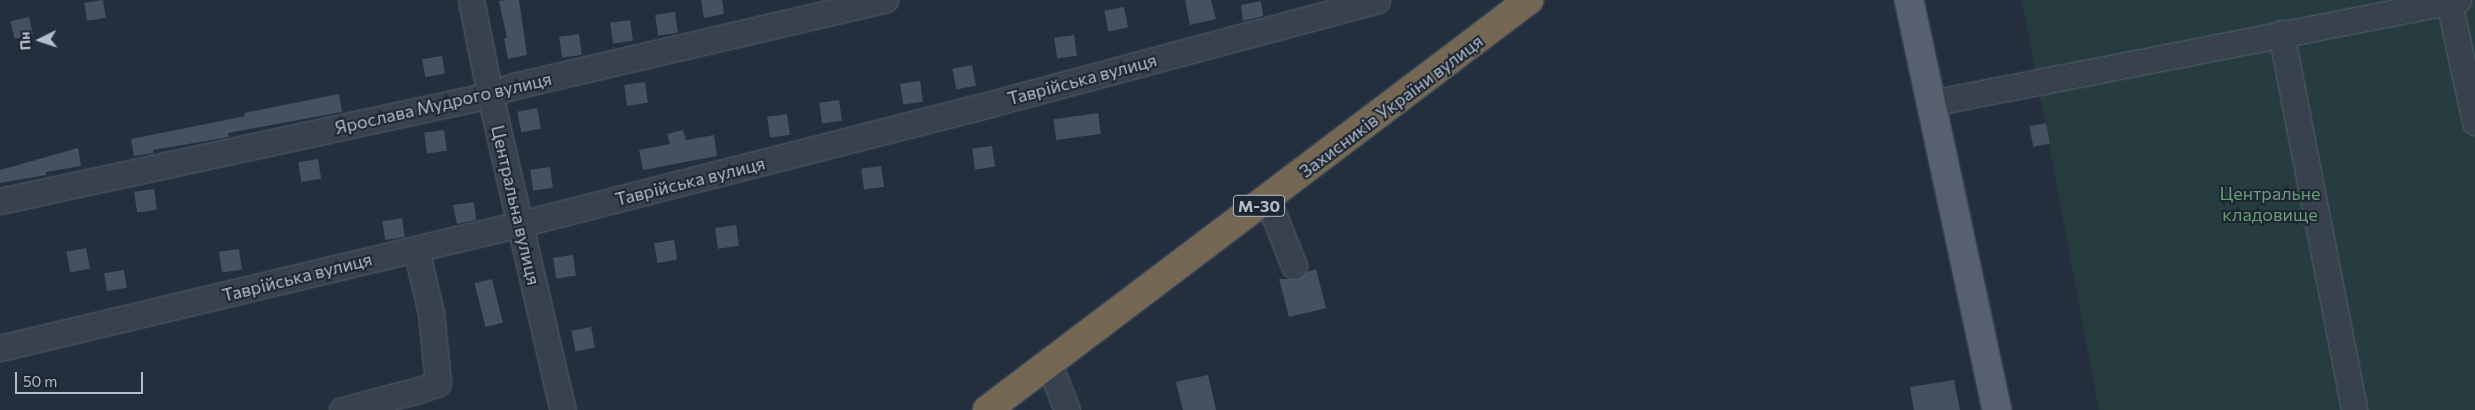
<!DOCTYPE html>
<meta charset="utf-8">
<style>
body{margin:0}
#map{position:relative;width:2475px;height:410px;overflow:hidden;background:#242f3e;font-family:Commissioner,sans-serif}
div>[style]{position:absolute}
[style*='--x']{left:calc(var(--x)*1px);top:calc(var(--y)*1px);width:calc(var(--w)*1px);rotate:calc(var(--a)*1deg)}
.green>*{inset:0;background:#263c3f}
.building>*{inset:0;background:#455162;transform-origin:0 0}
.roads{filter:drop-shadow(0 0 1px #565f6c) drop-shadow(0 0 1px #565f6c)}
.minor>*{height:25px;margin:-12.5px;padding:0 12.5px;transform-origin:12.5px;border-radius:12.5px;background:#38414e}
.major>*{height:28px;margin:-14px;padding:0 14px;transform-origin:14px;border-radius:14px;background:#56606e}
.highway>*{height:28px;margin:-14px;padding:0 14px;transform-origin:14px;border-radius:14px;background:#746855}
span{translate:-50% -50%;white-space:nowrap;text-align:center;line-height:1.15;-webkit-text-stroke:4px #1d2633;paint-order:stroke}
.shield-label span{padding:1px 4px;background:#1d2633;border:1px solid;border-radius:4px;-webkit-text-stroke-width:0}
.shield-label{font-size:16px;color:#b4bcc9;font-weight:700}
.street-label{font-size:18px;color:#b4bcc9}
.park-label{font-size:18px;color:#6b9a76}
.north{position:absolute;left:15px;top:15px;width:50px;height:50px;-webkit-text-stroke:4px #1d2633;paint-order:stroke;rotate:266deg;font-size:14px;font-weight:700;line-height:20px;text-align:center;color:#b4bcc9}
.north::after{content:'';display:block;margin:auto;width:18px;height:22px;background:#b4bcc9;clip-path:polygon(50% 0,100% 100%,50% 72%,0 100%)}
.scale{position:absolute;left:15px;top:372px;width:128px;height:22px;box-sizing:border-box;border:2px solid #b4bcc9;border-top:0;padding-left:6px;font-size:15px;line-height:18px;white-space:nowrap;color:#b4bcc9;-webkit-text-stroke:4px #1d2633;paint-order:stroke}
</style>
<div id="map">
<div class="green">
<i style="clip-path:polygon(2022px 0,2475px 0,2475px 410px,2099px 410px)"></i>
</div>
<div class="building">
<i style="left:103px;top:0;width:18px;height:19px;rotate:81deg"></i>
<i style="clip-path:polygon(507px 0,519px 0,527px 55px,508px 59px,504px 38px,507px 38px,499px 1px)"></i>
<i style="clip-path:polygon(701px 0,722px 0,724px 14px,704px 18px)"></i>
<i style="clip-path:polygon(1185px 0,1211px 0,1216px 19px,1190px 25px)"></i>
<i style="clip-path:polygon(1261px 1px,1263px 16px,1243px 21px,1241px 5px)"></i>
<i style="left:1124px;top:7px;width:21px;height:20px;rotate:79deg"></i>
<i style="left:675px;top:12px;width:21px;height:20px;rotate:82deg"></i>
<i style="left:29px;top:17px;width:18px;height:19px;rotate:77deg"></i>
<i style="left:630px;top:20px;width:21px;height:20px;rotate:82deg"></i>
<i style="left:579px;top:34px;width:21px;height:20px;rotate:82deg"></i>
<i style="left:1074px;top:35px;width:21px;height:20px;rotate:82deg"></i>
<i style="left:442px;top:56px;width:18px;height:20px;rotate:81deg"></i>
<i style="left:972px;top:65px;width:21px;height:20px;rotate:79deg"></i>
<i style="left:920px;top:81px;width:21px;height:20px;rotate:82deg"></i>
<i style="left:645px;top:82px;width:21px;height:21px;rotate:82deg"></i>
<i style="clip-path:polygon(339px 94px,342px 112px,228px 133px,229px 137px,153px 150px,153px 153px,134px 156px,131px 139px,226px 120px,245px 116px,244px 113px)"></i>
<i style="left:839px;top:100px;width:21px;height:20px;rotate:82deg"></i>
<i style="left:537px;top:108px;width:21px;height:20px;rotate:79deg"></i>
<i style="left:1098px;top:113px;width:21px;height:45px;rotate:82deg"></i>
<i style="left:787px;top:114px;width:21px;height:20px;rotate:82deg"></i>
<i style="left:2046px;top:123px;width:21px;height:17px;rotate:79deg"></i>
<i style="left:444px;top:130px;width:21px;height:20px;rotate:82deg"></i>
<i style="clip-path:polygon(683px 130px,686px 140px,714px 135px,717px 156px,643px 170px,639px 150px,670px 144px,667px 134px)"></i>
<i style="left:992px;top:146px;width:21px;height:20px;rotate:82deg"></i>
<i style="clip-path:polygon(78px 148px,81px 166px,46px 172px,46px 175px,0 183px,0 170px)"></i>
<i style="left:318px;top:159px;width:20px;height:20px;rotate:81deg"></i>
<i style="left:881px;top:166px;width:21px;height:20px;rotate:82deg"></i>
<i style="left:550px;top:167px;width:21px;height:20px;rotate:82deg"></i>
<i style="left:154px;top:189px;width:21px;height:20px;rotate:82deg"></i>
<i style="clip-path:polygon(474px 202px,476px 220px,457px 224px,453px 205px)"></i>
<i style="left:402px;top:218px;width:19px;height:20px;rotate:81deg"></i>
<i style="left:736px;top:225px;width:21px;height:21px;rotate:82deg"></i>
<i style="left:674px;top:240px;width:20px;height:20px;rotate:81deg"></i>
<i style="left:86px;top:248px;width:21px;height:20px;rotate:79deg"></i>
<i style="left:239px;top:249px;width:21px;height:20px;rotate:82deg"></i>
<i style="left:573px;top:255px;width:21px;height:20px;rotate:82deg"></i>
<i style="clip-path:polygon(1316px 269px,1326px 308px,1289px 317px,1279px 279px,1299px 279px,1307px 272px)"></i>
<i style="left:124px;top:270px;width:18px;height:20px;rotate:81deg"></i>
<i style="left:492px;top:279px;width:45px;height:18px;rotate:76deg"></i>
<i style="left:591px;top:327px;width:21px;height:20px;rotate:79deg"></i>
<i style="clip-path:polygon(1208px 375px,1216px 410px,1183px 410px,1176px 382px)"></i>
<i style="clip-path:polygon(1954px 380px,1960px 410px,1914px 410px,1910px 387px)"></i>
</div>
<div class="roads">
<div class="minor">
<i style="--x:471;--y:0;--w:97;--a:78.7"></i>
<i style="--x:490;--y:95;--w:323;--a:77"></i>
<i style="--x:2449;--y:2;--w:123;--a:77.8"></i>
<i style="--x:2281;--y:33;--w:384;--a:79"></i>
<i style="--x:1931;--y:103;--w:537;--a:-11.06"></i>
<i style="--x:1268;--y:200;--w:71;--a:68.5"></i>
<i style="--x:0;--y:201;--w:501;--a:-12.21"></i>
<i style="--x:490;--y:95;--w:26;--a:-21"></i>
<i style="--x:514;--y:86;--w:381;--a:-13.1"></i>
<i style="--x:0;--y:348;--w:535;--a:-13.41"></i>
<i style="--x:520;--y:224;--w:474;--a:-14.3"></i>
<i style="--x:979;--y:107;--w:412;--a:-15"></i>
<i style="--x:1049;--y:364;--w:49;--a:68.6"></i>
<i style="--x:342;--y:410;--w:80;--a:-14.6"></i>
<i style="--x:419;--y:390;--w:20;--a:-20"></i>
<i style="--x:438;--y:383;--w:70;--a:-95.7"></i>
<i style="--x:431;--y:313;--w:66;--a:-103.2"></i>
</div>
<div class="major">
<i style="--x:1909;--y:0;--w:419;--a:77.9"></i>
</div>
<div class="highway">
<i style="--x:987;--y:410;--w:680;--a:-37.11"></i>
</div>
</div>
<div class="shield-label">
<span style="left:1259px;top:206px">М-30</span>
</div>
<div class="street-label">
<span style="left:1082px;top:79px;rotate:-15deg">Таврійська вулиця</span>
<span style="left:443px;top:103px;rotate:-13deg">Ярослава Мудрого вулиця</span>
<span style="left:1391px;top:106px;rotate:-37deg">Захисників України вулиця</span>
<span style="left:690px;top:181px;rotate:-14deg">Таврійська вулиця</span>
<span style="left:516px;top:205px;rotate:77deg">Центральна вулиця</span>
<span style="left:297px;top:277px;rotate:-14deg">Таврійська вулиця</span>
</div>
<div class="park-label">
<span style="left:2270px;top:204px">Центральне<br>кладовище</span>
</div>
<div class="north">Пн</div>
<div class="scale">50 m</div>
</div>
